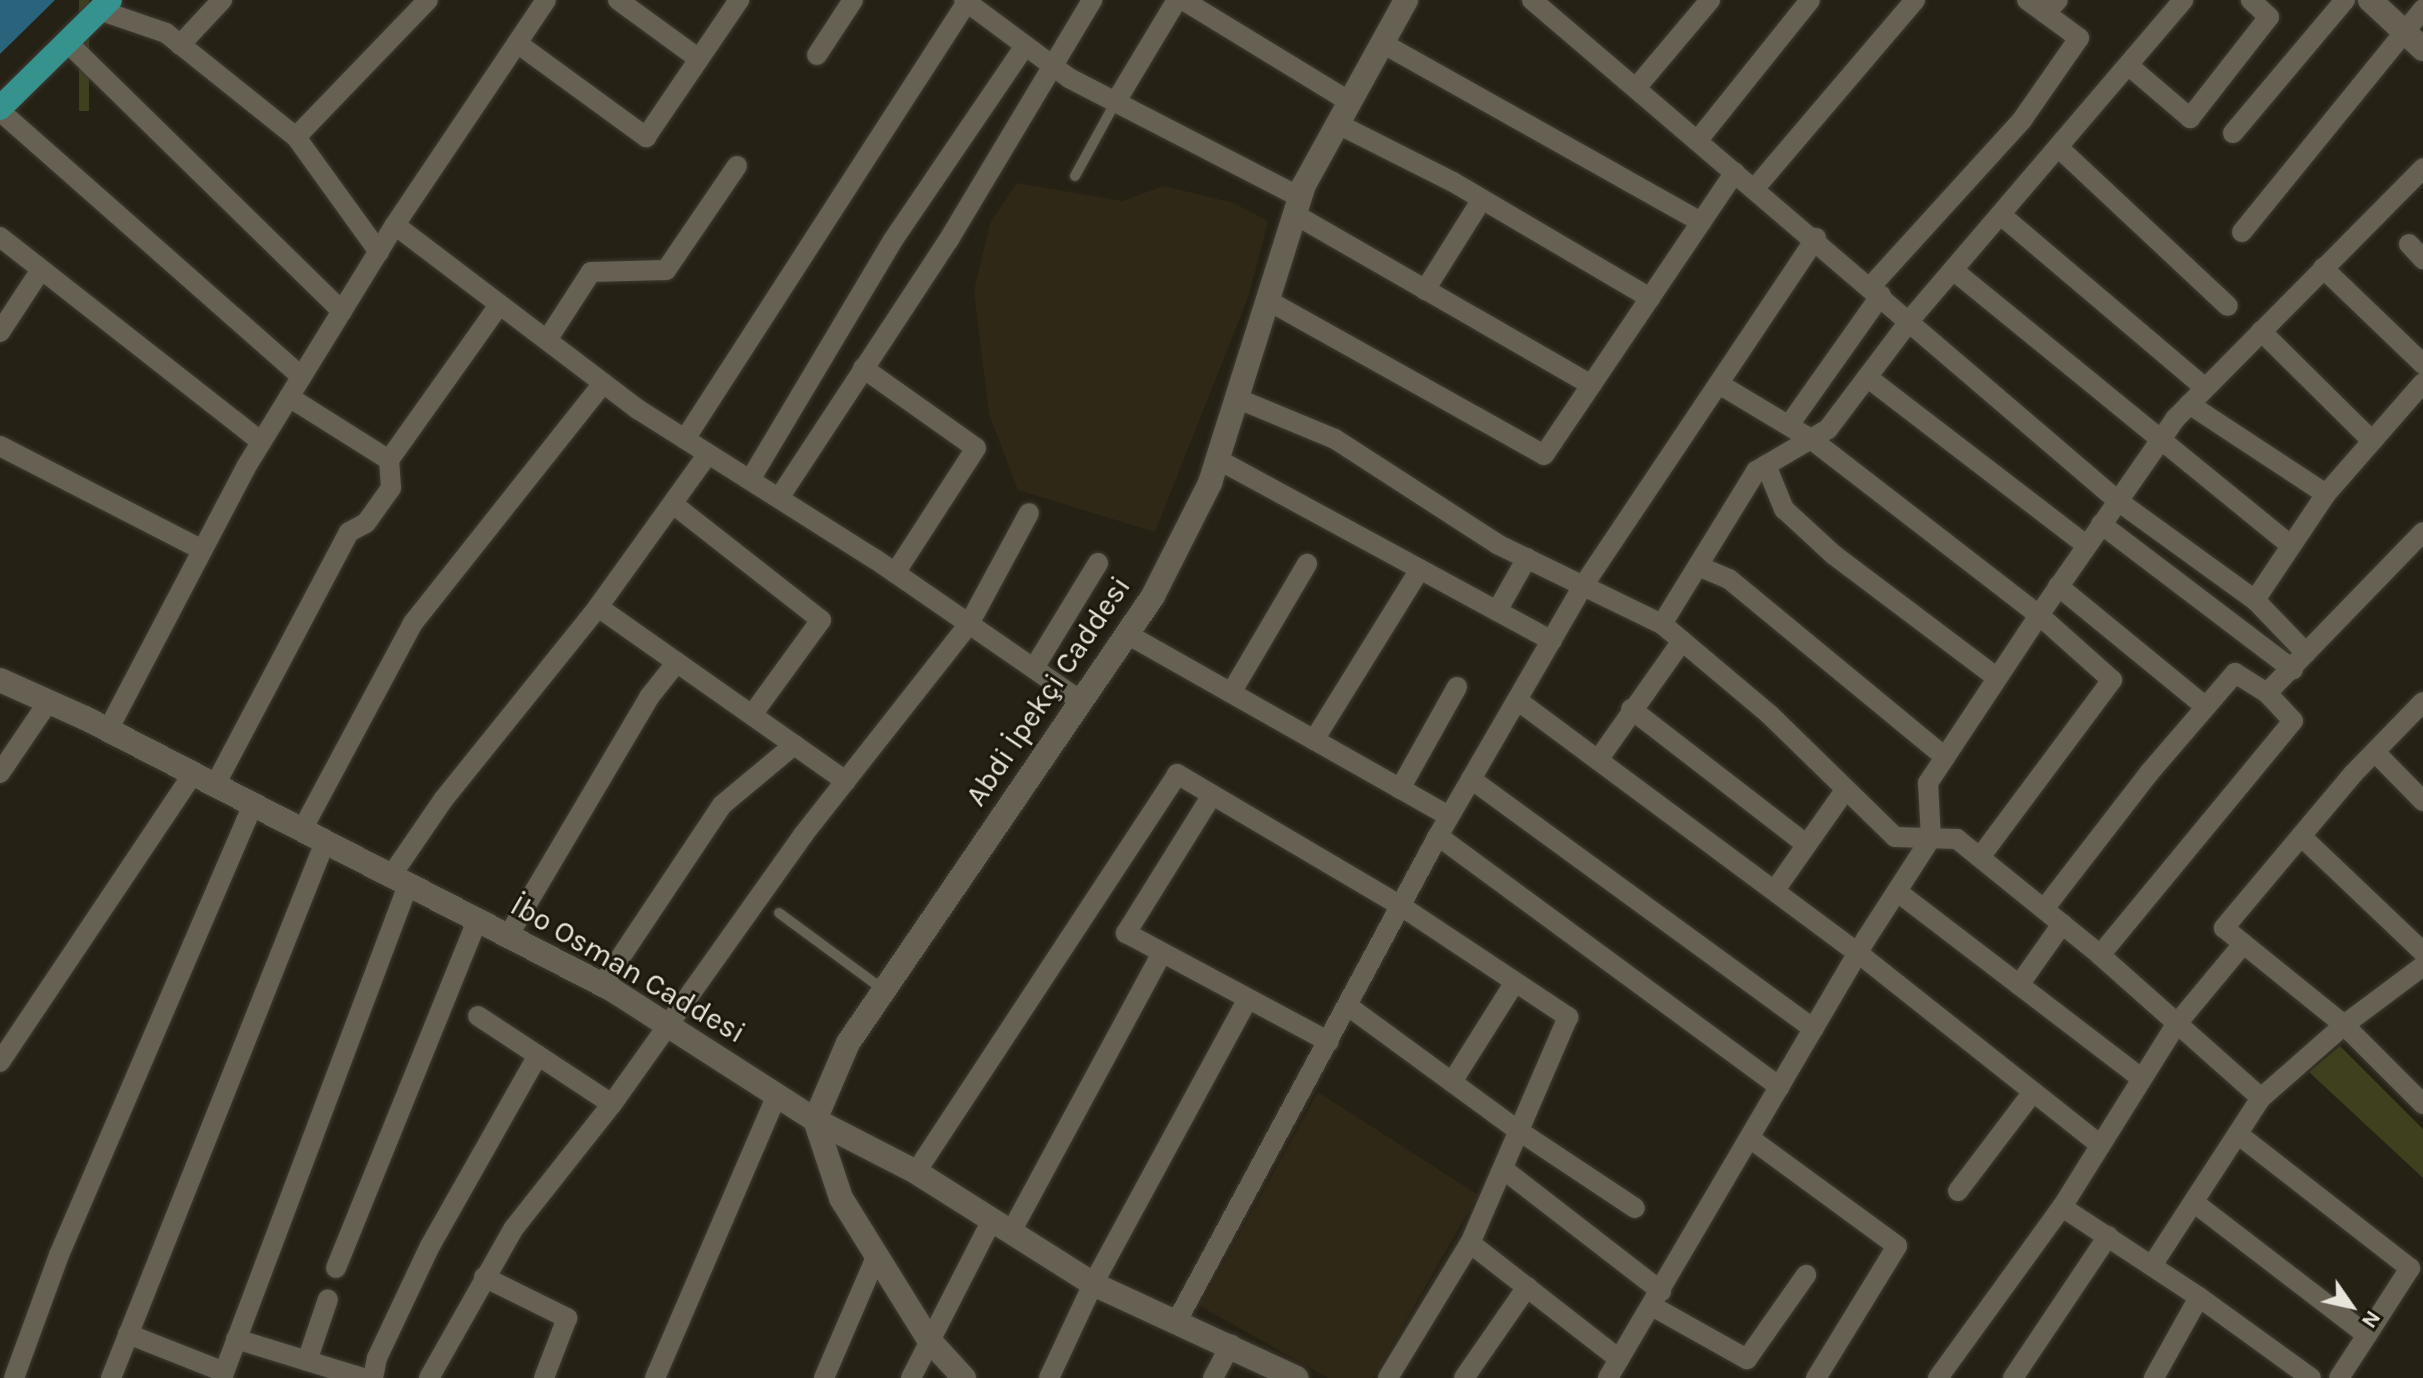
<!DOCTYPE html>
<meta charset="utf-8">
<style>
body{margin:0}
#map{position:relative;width:2423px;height:1378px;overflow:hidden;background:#262115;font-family:Karla,sans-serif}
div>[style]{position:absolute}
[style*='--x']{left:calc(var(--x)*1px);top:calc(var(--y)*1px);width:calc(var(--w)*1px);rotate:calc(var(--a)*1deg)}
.built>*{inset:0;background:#2f2816}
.green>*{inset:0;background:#3f411e;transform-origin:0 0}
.water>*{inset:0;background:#2a647c}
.roads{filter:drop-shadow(0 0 2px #3f3b32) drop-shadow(0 0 2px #3f3b32)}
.lane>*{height:10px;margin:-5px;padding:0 5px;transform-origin:5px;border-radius:5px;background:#676154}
.street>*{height:20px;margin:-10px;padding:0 10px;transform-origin:10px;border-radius:10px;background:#676154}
.secondary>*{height:24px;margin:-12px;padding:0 12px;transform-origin:12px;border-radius:12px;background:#676154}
.primary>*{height:24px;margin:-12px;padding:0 12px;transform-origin:12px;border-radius:12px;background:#36928c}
span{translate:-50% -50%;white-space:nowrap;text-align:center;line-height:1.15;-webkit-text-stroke:6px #1d180c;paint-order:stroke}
.street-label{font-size:30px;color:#e7e4dc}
.north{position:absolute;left:2311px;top:1266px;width:80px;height:80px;-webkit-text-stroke:6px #1d180c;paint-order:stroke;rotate:124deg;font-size:22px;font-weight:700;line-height:32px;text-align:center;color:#e7e4dc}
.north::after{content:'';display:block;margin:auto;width:28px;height:36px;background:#e7e4dc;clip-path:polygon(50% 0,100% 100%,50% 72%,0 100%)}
</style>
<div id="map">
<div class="built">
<i style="clip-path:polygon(1017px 183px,1122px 201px,1164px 186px,1234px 203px,1268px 221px,1249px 295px,1155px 532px,1018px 490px,989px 414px,974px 291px,990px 223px)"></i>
<i style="clip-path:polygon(1318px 1092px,1478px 1195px,1373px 1378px,1328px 1378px,1200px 1306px)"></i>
</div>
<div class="green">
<i style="left:79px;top:0;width:10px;height:111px"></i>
<i style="clip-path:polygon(2340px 1046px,2423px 1129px,2423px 1178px,2309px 1072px)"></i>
</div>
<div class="water">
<i style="clip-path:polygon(0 0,55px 0,0 54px)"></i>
</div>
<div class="roads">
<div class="lane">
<i style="--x:1075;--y:176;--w:83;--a:-61.3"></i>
<i style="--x:779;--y:913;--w:130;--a:36.3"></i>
</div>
<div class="street">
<i style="--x:546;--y:0;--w:271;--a:123.9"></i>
<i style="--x:395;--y:225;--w:306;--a:37.2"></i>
<i style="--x:639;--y:410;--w:279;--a:32.3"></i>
<i style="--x:875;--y:559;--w:250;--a:34.6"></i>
<i style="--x:618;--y:0;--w:100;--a:36.1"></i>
<i style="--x:964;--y:0;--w:131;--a:36.6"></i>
<i style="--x:1069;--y:78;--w:260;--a:27.3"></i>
<i style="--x:1183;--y:0;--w:196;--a:31.4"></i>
<i style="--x:1532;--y:0;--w:771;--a:40.53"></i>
<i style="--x:2118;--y:501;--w:169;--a:35.9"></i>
<i style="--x:2027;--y:0;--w:22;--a:36"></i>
<i style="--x:2045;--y:13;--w:18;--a:-45"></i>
<i style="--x:99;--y:10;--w:71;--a:18.9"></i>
<i style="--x:166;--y:33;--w:166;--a:38.7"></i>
<i style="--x:296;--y:137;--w:142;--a:54.2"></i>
<i style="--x:67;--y:42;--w:385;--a:44.4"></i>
<i style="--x:517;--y:43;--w:160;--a:36.1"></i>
<i style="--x:646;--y:137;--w:166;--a:-55.8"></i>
<i style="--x:1382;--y:43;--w:366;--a:29.3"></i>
<i style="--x:180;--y:45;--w:62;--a:-47"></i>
<i style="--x:817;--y:55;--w:66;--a:-56.8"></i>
<i style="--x:2128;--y:65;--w:82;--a:40.5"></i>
<i style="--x:2190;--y:118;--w:128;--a:-52"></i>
<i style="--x:2269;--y:17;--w:25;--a:-137"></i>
<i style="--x:1636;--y:88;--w:115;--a:-49.9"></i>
<i style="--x:1115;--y:103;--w:120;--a:-59"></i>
<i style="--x:0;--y:111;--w:402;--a:41.4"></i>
<i style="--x:1338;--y:124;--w:129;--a:26.8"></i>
<i style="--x:1453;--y:182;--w:229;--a:30.5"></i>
<i style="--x:2233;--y:133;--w:174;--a:-49.9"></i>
<i style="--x:296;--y:137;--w:190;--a:-46.1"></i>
<i style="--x:1698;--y:140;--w:179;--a:-51.3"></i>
<i style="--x:2059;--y:148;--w:231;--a:43.1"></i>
<i style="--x:1755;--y:188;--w:247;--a:-49.6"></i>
<i style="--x:1294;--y:214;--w:343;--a:29.9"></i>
<i style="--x:2001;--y:215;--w:267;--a:40.3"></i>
<i style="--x:2242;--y:232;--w:287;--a:-50.9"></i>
<i style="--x:0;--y:237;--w:332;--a:38.1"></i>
<i style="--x:2409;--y:244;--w:21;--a:47"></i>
<i style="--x:2323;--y:268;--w:139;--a:43.8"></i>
<i style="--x:1953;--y:270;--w:436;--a:39.2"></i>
<i style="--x:1871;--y:286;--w:224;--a:-47.7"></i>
<i style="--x:2022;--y:120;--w:100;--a:-55.2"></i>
<i style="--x:2079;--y:38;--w:42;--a:-143.7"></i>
<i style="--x:1425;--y:290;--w:107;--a:-57.9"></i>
<i style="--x:1267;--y:300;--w:317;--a:29.2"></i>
<i style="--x:1544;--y:455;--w:341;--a:-56"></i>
<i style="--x:2261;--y:331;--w:156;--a:44.7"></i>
<i style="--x:0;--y:332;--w:73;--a:-56.7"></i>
<i style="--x:547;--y:340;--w:81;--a:-57.1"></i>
<i style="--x:591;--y:272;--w:75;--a:-1.5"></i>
<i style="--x:666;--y:270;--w:126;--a:-55.7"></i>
<i style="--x:863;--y:368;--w:138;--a:35.3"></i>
<i style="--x:976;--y:448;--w:149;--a:122.9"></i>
<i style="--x:1867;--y:377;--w:277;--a:37.5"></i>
<i style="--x:1719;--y:384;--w:107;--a:30.9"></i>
<i style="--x:1811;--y:439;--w:288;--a:37.7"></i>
<i style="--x:2039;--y:615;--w:98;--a:41.7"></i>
<i style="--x:2112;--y:680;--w:221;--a:126.7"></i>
<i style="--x:289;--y:397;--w:118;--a:32.2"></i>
<i style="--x:389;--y:460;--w:191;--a:-54.6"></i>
<i style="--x:1236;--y:398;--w:107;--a:22.5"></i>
<i style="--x:1335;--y:439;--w:193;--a:32.9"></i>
<i style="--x:1497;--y:544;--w:183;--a:25.9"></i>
<i style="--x:1662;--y:624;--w:140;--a:40.1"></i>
<i style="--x:1769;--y:714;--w:176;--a:44.3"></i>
<i style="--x:1895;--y:837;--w:62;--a:1.8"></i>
<i style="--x:1957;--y:839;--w:184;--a:39"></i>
<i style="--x:2100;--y:955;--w:215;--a:41.6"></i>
<i style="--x:2261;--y:1098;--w:111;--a:-41.3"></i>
<i style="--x:2344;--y:1025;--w:99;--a:-36.8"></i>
<i style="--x:2189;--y:404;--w:164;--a:33.3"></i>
<i style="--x:2326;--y:494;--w:147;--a:-48.9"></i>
<i style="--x:1789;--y:425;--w:159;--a:-54.7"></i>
<i style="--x:685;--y:439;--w:520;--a:-57.17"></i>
<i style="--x:0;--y:446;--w:227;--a:27.2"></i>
<i style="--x:1217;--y:459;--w:381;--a:28.5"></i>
<i style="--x:1766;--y:465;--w:48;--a:67.8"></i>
<i style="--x:1784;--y:509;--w:68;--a:42.6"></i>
<i style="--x:1834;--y:555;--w:204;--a:37"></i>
<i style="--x:750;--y:480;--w:279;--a:-59.2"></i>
<i style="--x:893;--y:240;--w:235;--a:-55.8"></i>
<i style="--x:779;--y:498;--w:308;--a:-56.7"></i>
<i style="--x:948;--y:241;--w:281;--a:-59.1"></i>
<i style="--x:673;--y:504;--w:188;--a:38.1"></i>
<i style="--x:821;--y:620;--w:117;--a:126"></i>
<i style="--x:2101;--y:524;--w:241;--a:37.2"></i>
<i style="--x:1698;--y:566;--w:34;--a:23"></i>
<i style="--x:1729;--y:579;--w:280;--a:39.5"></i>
<i style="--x:2058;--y:586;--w:191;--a:39.3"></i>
<i style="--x:598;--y:607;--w:303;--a:35.1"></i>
<i style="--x:1497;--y:611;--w:61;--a:-60.5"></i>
<i style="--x:1662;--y:624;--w:180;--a:-58.4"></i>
<i style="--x:1756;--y:471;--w:83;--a:-30.3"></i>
<i style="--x:1828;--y:429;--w:136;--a:-53"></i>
<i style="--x:1910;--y:320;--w:421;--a:-49.5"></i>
<i style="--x:1127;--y:634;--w:370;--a:29.5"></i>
<i style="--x:2306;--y:653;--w:74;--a:-133.9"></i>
<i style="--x:2255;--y:600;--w:128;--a:-56.2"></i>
<i style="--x:1034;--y:668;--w:123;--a:-58.6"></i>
<i style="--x:1231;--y:693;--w:150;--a:-59.5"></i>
<i style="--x:2267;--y:693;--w:224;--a:-45.9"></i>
<i style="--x:1517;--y:700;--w:425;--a:36.6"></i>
<i style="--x:1858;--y:953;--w:309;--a:38.4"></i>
<i style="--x:2423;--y:702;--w:100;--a:134.2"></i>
<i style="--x:2353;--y:774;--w:201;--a:130"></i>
<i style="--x:2224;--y:928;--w:154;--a:38.9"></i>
<i style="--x:2344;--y:1025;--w:112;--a:45"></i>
<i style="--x:1631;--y:709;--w:222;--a:37.7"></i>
<i style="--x:108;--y:730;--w:297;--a:-62.3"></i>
<i style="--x:246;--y:467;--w:284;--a:-58.4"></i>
<i style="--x:1314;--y:740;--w:201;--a:-58.2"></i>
<i style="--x:2375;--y:752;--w:69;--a:45.6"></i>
<i style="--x:1598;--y:760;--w:146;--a:-54.8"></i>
<i style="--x:0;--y:773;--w:86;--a:-55.9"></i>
<i style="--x:1471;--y:779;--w:424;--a:36.1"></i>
<i style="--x:215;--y:785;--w:286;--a:-62.1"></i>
<i style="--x:349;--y:532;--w:19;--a:-28"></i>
<i style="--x:366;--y:523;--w:43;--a:-54.5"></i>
<i style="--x:391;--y:488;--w:28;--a:-94"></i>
<i style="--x:1400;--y:789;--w:117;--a:-60.8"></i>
<i style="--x:1212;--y:795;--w:163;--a:121.9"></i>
<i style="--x:1126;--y:933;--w:230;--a:28.2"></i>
<i style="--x:302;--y:830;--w:235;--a:-61.8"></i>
<i style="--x:413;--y:623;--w:306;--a:-51.6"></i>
<i style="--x:1438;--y:836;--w:424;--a:36.3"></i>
<i style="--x:2301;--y:836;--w:168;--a:43.6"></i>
<i style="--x:391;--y:876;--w:92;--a:-55.6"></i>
<i style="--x:443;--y:800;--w:248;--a:-51.2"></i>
<i style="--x:598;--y:607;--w:188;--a:-54.3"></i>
<i style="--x:1775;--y:890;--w:123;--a:-54.9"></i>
<i style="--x:1899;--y:893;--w:305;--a:37.4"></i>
<i style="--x:2044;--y:909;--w:172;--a:-52.3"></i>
<i style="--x:2149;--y:773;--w:132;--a:-49.3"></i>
<i style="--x:2235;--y:673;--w:38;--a:32"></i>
<i style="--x:2267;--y:693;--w:38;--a:47"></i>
<i style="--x:2293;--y:721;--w:303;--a:129.5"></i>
<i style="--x:508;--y:936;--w:279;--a:-59.4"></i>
<i style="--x:650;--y:696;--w:43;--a:-51.5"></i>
<i style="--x:602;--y:985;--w:216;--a:-56.3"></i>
<i style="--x:722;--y:805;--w:94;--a:-39.8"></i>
<i style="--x:2019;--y:985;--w:75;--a:-54.8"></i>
<i style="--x:1348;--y:1006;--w:212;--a:36.2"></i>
<i style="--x:1519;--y:1131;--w:139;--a:33.6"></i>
<i style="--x:478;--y:1016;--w:160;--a:33.3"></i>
<i style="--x:0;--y:1062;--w:347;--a:-56.2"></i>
<i style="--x:1452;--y:1082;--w:118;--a:-57.8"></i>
<i style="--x:2239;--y:1135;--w:217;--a:37.9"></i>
<i style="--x:2410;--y:1268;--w:80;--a:122.7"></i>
<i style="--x:1751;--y:1139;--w:181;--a:36.2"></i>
<i style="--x:1897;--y:1246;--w:155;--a:121.5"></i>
<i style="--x:1503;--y:1169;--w:200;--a:37.7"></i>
<i style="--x:916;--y:1172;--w:476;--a:-56.7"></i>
<i style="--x:1177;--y:774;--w:260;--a:30.5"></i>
<i style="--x:1401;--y:906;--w:201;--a:33.6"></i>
<i style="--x:1568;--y:1017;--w:246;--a:113.4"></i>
<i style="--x:1470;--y:1243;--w:158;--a:121.3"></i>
<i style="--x:1958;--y:1191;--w:124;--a:-52.9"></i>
<i style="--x:2196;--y:1204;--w:215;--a:37.5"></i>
<i style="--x:2367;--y:1335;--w:51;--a:123.1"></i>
<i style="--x:2062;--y:1207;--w:164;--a:33.3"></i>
<i style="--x:2199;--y:1297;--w:93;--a:119.1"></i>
<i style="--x:1011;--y:1232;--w:317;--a:-61.6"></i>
<i style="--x:1470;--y:1243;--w:189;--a:37.9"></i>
<i style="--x:2153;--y:1264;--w:198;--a:-57"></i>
<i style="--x:336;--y:1268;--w:375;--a:-67.9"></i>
<i style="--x:484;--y:1277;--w:93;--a:26.3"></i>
<i style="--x:567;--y:1318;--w:64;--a:111"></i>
<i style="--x:2199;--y:1297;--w:138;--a:35.9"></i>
<i style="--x:1652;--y:1306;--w:109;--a:29.2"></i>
<i style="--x:1747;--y:1359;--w:103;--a:-54.9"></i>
<i style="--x:1178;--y:1319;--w:549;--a:-61.71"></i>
<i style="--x:1438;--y:836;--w:289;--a:-59.9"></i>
<i style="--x:1583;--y:586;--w:419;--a:-56.2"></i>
<i style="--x:128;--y:1334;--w:103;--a:21.6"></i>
<i style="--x:236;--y:1339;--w:133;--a:17.1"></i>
<i style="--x:307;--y:1361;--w:65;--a:-71.3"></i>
<i style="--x:14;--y:1378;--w:131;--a:-69.9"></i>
<i style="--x:59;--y:1255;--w:490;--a:-66.7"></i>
<i style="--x:111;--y:1378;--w:577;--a:-68.24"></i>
<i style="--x:222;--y:1378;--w:527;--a:-69.33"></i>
<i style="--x:373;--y:1378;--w:20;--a:-79"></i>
<i style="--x:377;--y:1358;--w:124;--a:-64.7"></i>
<i style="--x:430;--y:1246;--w:219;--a:-60.5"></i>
<i style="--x:429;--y:1378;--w:172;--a:-60.5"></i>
<i style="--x:514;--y:1228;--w:158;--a:-51.7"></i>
<i style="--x:612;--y:1104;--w:330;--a:-54.6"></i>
<i style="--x:803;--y:835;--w:268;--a:-51.8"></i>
<i style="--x:969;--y:624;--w:126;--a:-61.6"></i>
<i style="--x:655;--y:1378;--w:308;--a:-66.7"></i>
<i style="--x:824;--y:1378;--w:132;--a:-66.7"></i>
<i style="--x:911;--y:1378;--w:175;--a:-62.9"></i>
<i style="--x:1049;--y:1378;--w:104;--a:-64.9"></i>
<i style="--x:1093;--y:1284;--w:324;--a:-61.5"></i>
<i style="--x:1213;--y:1378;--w:38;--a:-62"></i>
<i style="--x:1464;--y:1378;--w:111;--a:-55.3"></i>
<i style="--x:1608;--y:1378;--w:509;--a:-59.56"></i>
<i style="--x:1866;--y:939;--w:120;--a:-57.2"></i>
<i style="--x:1931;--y:838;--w:55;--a:-93.1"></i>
<i style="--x:1928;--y:783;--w:201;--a:-56.5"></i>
<i style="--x:2039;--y:615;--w:239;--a:-55.2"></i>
<i style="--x:2175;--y:419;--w:353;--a:-45.3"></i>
<i style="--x:1938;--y:1378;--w:211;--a:-54.1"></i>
<i style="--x:2062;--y:1207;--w:213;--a:-58"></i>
<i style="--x:2175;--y:1026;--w:107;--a:-50.3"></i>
<i style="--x:2013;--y:1378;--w:171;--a:-56.2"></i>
</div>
<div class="secondary">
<i style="--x:2370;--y:0;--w:72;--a:42.8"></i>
<i style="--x:0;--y:680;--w:93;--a:24.1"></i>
<i style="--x:85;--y:718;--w:592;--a:27.26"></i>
<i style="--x:611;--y:989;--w:242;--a:32.7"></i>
<i style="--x:815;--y:1120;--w:114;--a:27.2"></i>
<i style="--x:916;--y:1172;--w:209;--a:32.3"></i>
<i style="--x:1093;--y:1284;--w:224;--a:24.8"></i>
<i style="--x:964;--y:1378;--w:52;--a:-132.6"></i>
<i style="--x:929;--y:1340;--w:167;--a:-121.8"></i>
<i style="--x:841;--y:1198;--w:82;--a:-108.4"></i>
<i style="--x:815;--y:1120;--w:84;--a:-66.8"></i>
<i style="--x:848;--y:1043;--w:541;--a:-55.69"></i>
<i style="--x:1153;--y:596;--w:127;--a:-63.2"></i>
<i style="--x:1210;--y:483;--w:312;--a:-72.5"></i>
<i style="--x:1304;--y:185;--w:211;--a:-61.1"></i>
</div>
<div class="primary">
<i style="--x:0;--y:108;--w:154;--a:-44.5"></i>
</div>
</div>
<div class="street-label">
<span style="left:1048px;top:691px;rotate:-56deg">Abdi İpekçi Caddesi</span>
<span style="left:628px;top:969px;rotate:30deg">İbo Osman Caddesi</span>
</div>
<div class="north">N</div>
</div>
